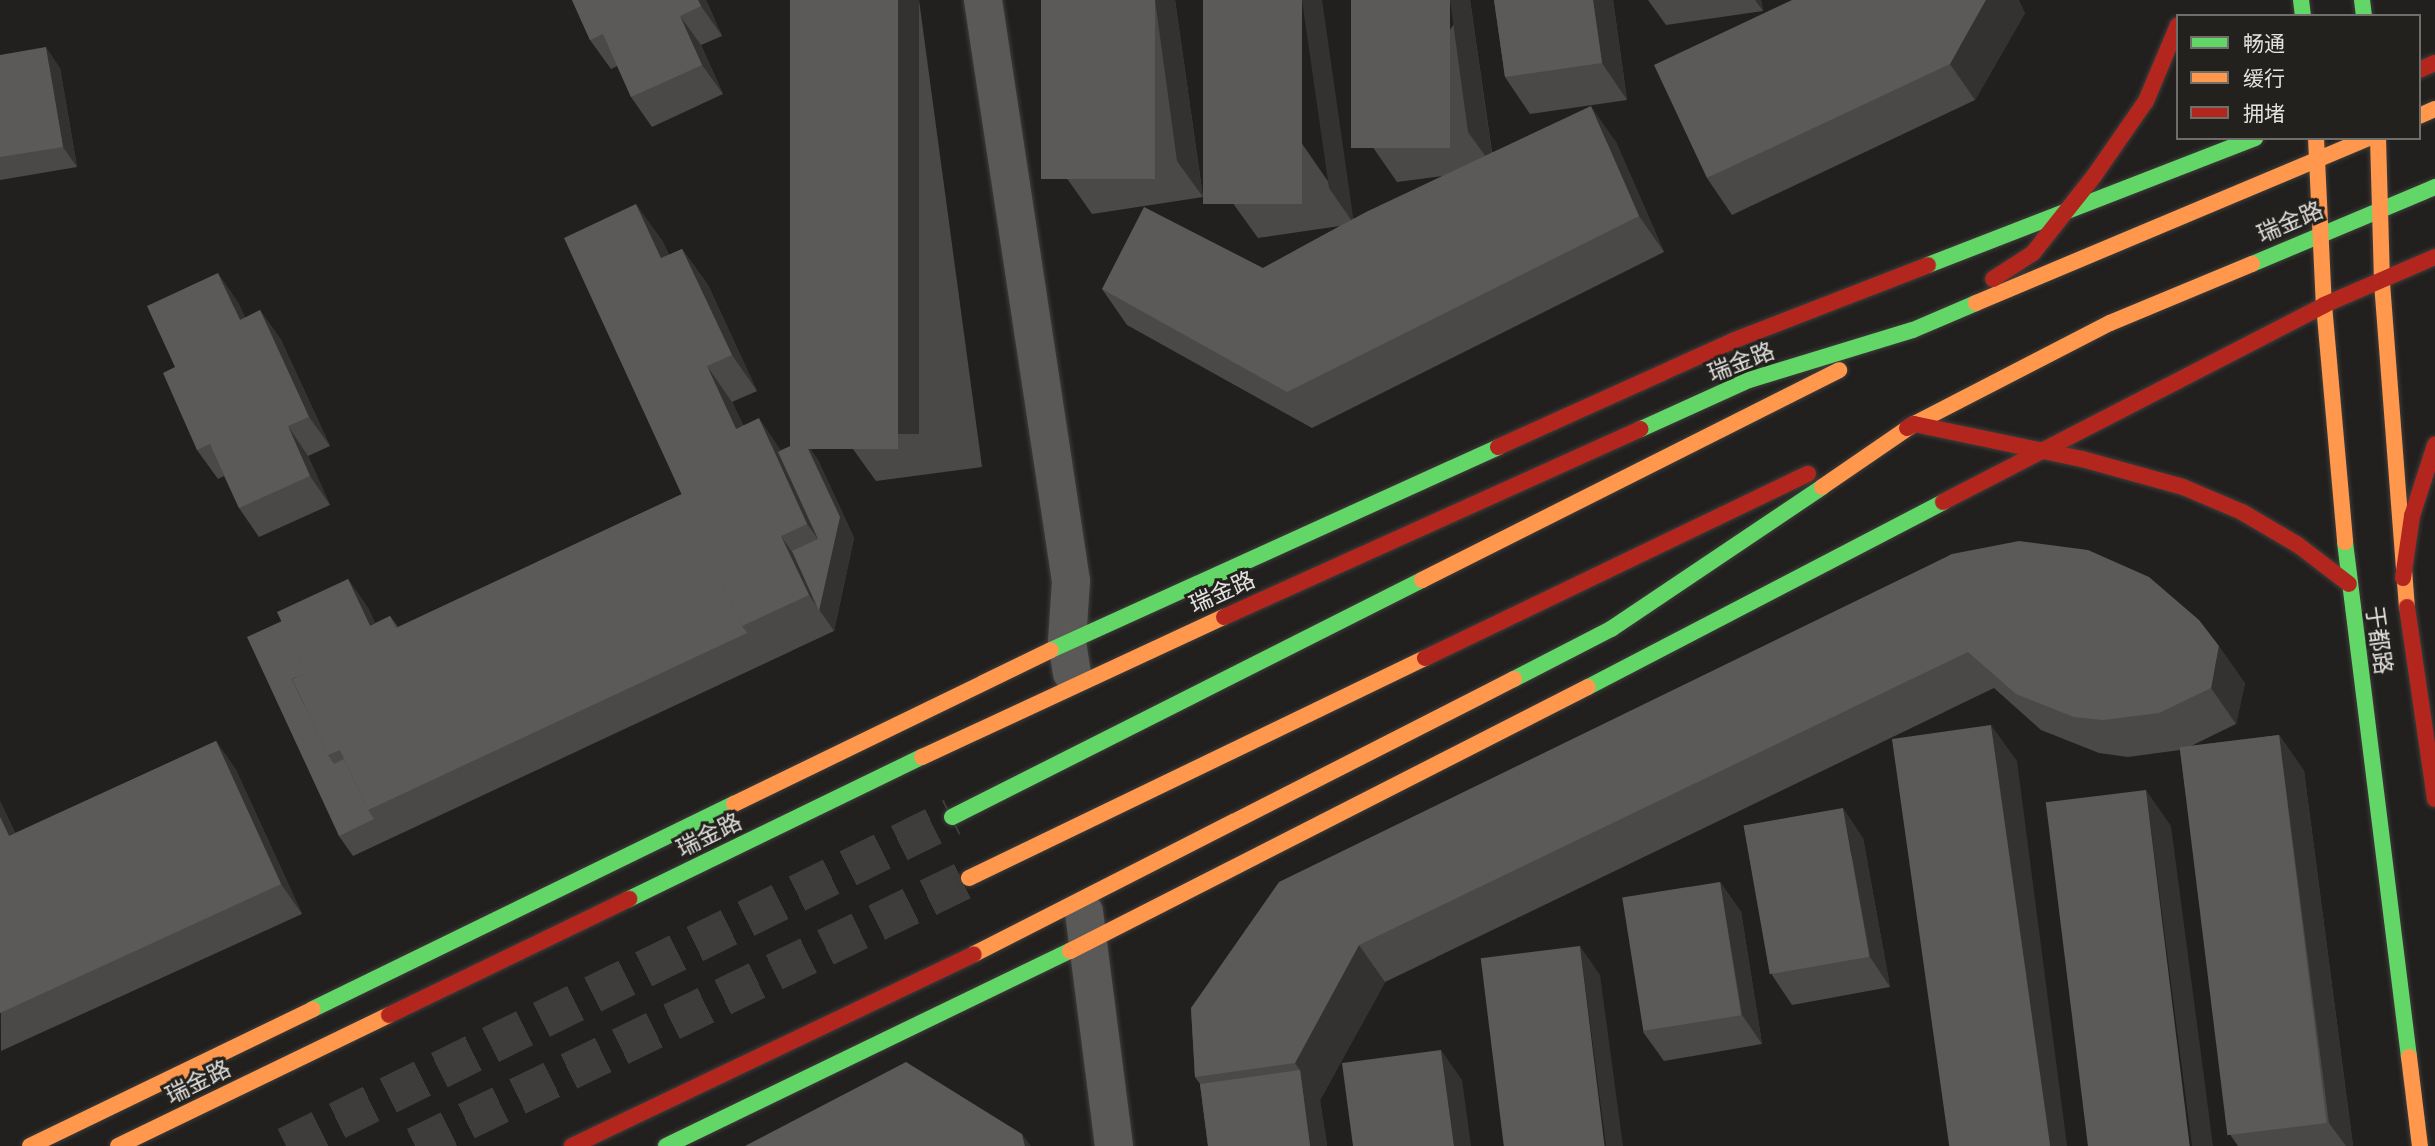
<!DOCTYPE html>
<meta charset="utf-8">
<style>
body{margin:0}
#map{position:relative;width:2435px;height:1146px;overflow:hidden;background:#22201e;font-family:"Archivo Narrow","Noto Sans SC",sans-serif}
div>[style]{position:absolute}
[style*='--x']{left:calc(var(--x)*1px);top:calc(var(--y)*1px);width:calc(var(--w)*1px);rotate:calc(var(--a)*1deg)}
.primary-tunnel>*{height:38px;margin-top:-19px;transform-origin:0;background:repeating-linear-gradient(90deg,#3f3d3b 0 38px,transparent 0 57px)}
.roads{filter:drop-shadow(0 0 2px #3e3d3b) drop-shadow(0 0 2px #3e3d3b)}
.street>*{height:38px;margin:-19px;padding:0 19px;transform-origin:19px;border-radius:19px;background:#5a5958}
.fast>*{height:16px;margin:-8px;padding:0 8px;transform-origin:8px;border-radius:8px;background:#63d668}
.slow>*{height:16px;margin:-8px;padding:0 8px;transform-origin:8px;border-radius:8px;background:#ff974d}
.jam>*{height:16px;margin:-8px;padding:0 8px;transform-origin:8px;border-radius:8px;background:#b3261e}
.wall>*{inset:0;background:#4b4947}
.shaded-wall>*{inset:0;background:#343230;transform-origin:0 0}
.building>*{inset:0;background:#5c5a58;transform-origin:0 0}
span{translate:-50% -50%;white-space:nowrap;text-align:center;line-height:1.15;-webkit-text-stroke:6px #23211d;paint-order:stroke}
.street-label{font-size:23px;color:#e4e2e0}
.legend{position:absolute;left:2176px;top:14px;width:245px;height:126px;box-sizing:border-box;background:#23211d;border:2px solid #706e6b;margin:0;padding:9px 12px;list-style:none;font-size:21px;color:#e4e2e0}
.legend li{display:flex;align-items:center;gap:14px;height:35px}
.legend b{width:35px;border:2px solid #706e6b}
</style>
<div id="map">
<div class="primary-tunnel">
<i style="--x:286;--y:1146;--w:743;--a:-26.29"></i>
<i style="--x:415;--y:1146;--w:615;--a:-25.82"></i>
</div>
<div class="roads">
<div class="street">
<i style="--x:983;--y:0;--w:588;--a:81.39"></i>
<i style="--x:1071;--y:581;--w:61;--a:93.8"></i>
<i style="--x:1067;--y:642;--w:31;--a:81"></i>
<i style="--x:1084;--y:912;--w:236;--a:82.7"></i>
</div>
<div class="fast">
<i style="--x:2301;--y:0;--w:16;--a:83"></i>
<i style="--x:2362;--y:0;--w:16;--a:83"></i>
<i style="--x:2252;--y:264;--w:199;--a:-22.8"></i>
<i style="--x:1928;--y:265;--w:351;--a:-21.2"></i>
<i style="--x:1641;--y:429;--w:119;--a:-24.4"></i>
<i style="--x:1749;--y:380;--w:171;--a:-17"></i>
<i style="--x:1913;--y:330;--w:69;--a:-23.2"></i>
<i style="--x:2345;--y:542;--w:519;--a:82.92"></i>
<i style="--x:1051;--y:650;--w:491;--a:-24.4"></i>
<i style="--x:1514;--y:679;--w:109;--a:-27.3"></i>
<i style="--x:1611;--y:629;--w:254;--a:-33.9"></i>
<i style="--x:1588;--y:687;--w:400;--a:-27.5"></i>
<i style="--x:952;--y:817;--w:526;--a:-26.76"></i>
<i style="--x:629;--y:899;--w:326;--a:-25.9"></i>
<i style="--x:313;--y:1009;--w:468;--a:-26"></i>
<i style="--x:666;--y:1146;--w:449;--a:-25.8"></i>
</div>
<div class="slow">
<i style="--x:2419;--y:116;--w:17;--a:-24"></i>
<i style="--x:2316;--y:138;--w:167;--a:87.3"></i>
<i style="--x:2324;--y:305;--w:238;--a:84.9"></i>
<i style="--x:2378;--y:138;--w:145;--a:88.4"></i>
<i style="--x:2382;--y:283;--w:325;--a:85.6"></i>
<i style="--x:1976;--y:303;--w:426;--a:-22.8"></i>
<i style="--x:1822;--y:487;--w:112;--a:-34.4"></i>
<i style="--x:1914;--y:424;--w:220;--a:-27.3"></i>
<i style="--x:2110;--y:323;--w:154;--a:-22.6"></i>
<i style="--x:1422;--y:580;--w:467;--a:-26.7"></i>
<i style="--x:922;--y:757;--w:333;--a:-24.9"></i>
<i style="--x:734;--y:804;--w:352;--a:-25.9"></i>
<i style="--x:969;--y:878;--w:506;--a:-25.76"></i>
<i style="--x:1070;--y:951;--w:581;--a:-27.01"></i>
<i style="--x:974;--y:954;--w:606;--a:-26.99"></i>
<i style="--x:2409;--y:1057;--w:90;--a:83"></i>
<i style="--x:30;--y:1146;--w:314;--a:-25.8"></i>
<i style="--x:118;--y:1146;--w:301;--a:-25.8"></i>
</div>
<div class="jam">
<i style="--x:2419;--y:70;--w:17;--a:-24"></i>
<i style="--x:1993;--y:279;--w:48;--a:-33"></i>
<i style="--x:2033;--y:253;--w:98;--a:-51.6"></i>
<i style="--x:2094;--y:176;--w:91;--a:-55.3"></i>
<i style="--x:2146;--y:101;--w:82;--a:-67.2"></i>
<i style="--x:1907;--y:428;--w:8;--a:-30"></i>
<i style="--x:1914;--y:424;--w:172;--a:11.8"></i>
<i style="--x:2082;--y:459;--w:105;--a:15.5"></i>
<i style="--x:2183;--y:487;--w:64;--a:23"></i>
<i style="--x:2242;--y:512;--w:65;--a:30.5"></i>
<i style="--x:2298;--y:545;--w:64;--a:37.4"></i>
<i style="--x:1498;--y:447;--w:260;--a:-24.3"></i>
<i style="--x:1735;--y:340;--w:207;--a:-21.2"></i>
<i style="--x:1943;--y:502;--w:429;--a:-27.3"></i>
<i style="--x:2324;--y:305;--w:121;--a:-23.4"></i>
<i style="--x:2403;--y:578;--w:63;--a:-81.7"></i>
<i style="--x:2412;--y:516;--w:75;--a:-72.1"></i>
<i style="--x:2407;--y:607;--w:194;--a:81.7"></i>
<i style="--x:1224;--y:617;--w:457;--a:-24.3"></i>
<i style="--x:1425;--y:658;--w:425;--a:-25.7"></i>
<i style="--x:389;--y:1015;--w:267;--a:-25.8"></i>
<i style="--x:572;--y:1146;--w:445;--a:-25.5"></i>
</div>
</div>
<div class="wall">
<i style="clip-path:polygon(572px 0,706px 0,722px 36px,701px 45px,723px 94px,652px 127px,631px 97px,617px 66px,611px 69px,590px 40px)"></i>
<i style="clip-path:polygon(790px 0,919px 0,982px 467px,876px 481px,850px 445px)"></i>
<i style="clip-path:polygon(1041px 0,1175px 0,1203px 197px,1092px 214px,1066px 177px)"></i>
<i style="clip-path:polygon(1203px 0,1354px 219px,1443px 176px,1397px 182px,1372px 146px,1470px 0,1492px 152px,1616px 142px,1664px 252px,1312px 428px,1127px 325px,1102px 289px,1263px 268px,1340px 226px,1258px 238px,1232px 202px)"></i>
<i style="clip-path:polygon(1494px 0,1613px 0,1627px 100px,1530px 114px,1505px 77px)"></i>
<i style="clip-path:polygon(1648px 0,1761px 0,1763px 11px,1666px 25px)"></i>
<i style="clip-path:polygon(2025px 13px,1975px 100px,1732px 215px,1707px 178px)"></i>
<i style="clip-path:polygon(0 55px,60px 68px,77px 167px,0 180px)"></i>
<i style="clip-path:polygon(662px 240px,669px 255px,682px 249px,708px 285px,757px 391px,732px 402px,743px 425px,781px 450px,804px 440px,818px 460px,854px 538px,834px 631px,353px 856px,339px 836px,282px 621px,348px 579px,368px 608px,375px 623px,390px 616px,398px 627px,682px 494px)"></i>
<i style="clip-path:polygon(238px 302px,245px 318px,260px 310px,281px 340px,330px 446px,308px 456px,330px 505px,259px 537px,239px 508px,224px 476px,218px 479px,197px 450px,175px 367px)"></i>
<i style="clip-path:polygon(1952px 554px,2245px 683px,2236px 724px,2191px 746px,2279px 735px,2304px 771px,2353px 1146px,2238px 1146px,2231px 1136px,2180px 750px,2128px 757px,2099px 753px,2041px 730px,1994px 688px,1385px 982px,1320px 1100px,1327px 1146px,1208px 1146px,1200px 1084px,1195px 1077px,1191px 1008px)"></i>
<i style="clip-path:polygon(216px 741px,236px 770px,302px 914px,1px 1051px,0 801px,15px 833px)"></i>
<i style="clip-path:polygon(1863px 838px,1890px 987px,1792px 1005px,1772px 975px)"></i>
<i style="clip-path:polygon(1720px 882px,1741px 912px,1762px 1044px,1664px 1061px,1643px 1032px)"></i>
</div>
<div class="shaded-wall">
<i style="clip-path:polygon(698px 0,706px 0,722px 36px,701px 6px)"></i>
<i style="left:898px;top:0;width:21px;height:434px"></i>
<i style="clip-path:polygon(1155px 0,1175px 0,1203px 197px,1177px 161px)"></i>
<i style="clip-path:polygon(1302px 0,1322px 0,1354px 224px,1329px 188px)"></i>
<i style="clip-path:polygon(1450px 0,1470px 0,1494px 168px,1468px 132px)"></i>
<i style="clip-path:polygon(1593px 0,1613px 0,1627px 100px,1602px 63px)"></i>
<i style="clip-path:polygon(1755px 0,1761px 0,1763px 11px)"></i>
<i style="clip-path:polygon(1986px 0,2019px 0,2025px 13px,1975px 100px,1950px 64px)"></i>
<i style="clip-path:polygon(680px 16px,701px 45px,723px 94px,702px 65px)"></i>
<i style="clip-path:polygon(46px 47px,60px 68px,77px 167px,63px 147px)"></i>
<i style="clip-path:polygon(1591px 106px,1616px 142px,1664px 252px,1639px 216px)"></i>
<i style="clip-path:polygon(636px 204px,662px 240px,687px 295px,661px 258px)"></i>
<i style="clip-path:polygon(682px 249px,708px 285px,757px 391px,732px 355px)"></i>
<i style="clip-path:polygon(218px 273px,238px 302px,260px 350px,240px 320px)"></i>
<i style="clip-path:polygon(260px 310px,281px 340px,330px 446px,309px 417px)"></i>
<i style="clip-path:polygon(707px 366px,732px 402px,761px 465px,736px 429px)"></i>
<i style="clip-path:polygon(759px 418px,784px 455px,804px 440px,818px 460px,854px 538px,834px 631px,809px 595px,781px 536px,806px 572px,831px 557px,807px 524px)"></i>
<i style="clip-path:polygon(288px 426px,308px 456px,330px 505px,310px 476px)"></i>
<i style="clip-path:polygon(348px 579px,368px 608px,390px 655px,370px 626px)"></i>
<i style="clip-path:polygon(2219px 646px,2245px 683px,2236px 724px,2211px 688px)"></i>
<i style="clip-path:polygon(1991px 725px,2017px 761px,2067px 1146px,2047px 1146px)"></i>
<i style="clip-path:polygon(2279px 735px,2304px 771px,2353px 1146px,2346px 1146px,2329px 1123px)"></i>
<i style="clip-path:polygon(216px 741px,236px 770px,302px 914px,281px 884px)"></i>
<i style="clip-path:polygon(2146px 790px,2171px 826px,2213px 1146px,2192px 1146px)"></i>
<i style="clip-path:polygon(0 801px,29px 865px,9px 836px,0 817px)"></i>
<i style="clip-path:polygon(1843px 808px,1863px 838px,1890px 987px,1870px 957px)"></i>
<i style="clip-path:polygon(1720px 882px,1741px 912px,1762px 1044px,1742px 1015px)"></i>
<i style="clip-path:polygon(1359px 945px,1385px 982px,1320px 1100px,1295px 1063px)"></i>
<i style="clip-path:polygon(1580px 946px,1600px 975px,1623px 1146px,1606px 1146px)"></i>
<i style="clip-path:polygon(1441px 1050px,1462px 1080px,1471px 1146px,1454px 1146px)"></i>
<i style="clip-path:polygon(1300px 1070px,1320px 1100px,1327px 1146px,1310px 1146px)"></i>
<i style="clip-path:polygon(1022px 1134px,1031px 1146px,1025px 1146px)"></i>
</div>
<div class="building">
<i style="clip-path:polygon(572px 0,698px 0,701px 6px,680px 16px,702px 65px,631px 97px,603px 34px,590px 40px)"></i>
<i style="left:790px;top:0;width:108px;height:449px"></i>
<i style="left:1041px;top:0;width:114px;height:179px"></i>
<i style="left:1203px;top:0;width:99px;height:204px"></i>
<i style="left:1351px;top:0;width:99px;height:148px"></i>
<i style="clip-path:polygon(1494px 0,1593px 0,1602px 63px,1505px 77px)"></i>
<i style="clip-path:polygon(1792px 0,1986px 0,1950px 64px,1707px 178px,1654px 65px)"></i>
<i style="clip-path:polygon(46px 47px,63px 147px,0 157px,0 55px)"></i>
<i style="clip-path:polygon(1591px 106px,1639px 216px,1287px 392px,1102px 289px,1144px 207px,1263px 268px,1366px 212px)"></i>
<i style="clip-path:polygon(636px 204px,661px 258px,682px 249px,732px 355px,707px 366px,736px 429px,759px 418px,807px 524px,781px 536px,809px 595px,742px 626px,564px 238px)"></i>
<i style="clip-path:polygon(218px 273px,240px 320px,260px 310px,309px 417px,288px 426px,310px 476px,239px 508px,210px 444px,197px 450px,163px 373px,175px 367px,147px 306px)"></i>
<i style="clip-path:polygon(804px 440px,840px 517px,819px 611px,792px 551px,818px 539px,778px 452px)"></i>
<i style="clip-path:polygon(682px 494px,742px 626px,747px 633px,368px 810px,340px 750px,328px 755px,292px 679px,306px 673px,277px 612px,348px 579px,370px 626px,390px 616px,396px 628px)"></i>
<i style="clip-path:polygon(2019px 541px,2088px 550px,2149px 577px,2199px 620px,2219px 646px,2211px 688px,2159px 713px,2103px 720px,2074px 717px,2016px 694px,1968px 652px,1359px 945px,1295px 1063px,1195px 1077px,1191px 1008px,1279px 882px,1952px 554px)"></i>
<i style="clip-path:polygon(282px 621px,306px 673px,292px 679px,328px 755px,334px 764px,344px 759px,368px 810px,374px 819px,339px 836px,247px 637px)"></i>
<i style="left:1991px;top:725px;width:425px;height:100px;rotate:82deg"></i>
<i style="left:2279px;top:735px;width:391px;height:100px;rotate:83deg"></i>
<i style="clip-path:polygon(216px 741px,281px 884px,0 1013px,0 817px,9px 836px)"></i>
<i style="left:2146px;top:790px;width:359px;height:101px;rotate:83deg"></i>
<i style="left:1843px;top:808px;width:151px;height:101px;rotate:80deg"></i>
<i style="left:1720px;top:882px;width:135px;height:99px;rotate:81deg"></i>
<i style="left:1580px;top:946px;width:202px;height:100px;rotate:83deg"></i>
<i style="clip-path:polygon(1441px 1050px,1454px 1146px,1353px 1146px,1342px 1063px)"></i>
<i style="clip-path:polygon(906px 1062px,1022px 1134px,1025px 1146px,745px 1146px)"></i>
<i style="clip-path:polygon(1300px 1070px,1310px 1146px,1208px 1146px,1200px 1084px)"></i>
</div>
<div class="street-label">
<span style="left:2290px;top:222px;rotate:-23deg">瑞金路</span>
<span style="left:1741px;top:362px;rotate:-21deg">瑞金路</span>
<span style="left:1222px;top:592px;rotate:-24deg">瑞金路</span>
<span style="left:2379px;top:640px;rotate:82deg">于都路</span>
<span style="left:709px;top:835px;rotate:-26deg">瑞金路</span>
<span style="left:198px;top:1082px;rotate:-26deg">瑞金路</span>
</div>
<ul class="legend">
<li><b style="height:9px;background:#63d668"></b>畅通</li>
<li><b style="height:9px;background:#ff974d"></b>缓行</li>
<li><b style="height:9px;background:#b3261e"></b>拥堵</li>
</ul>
</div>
